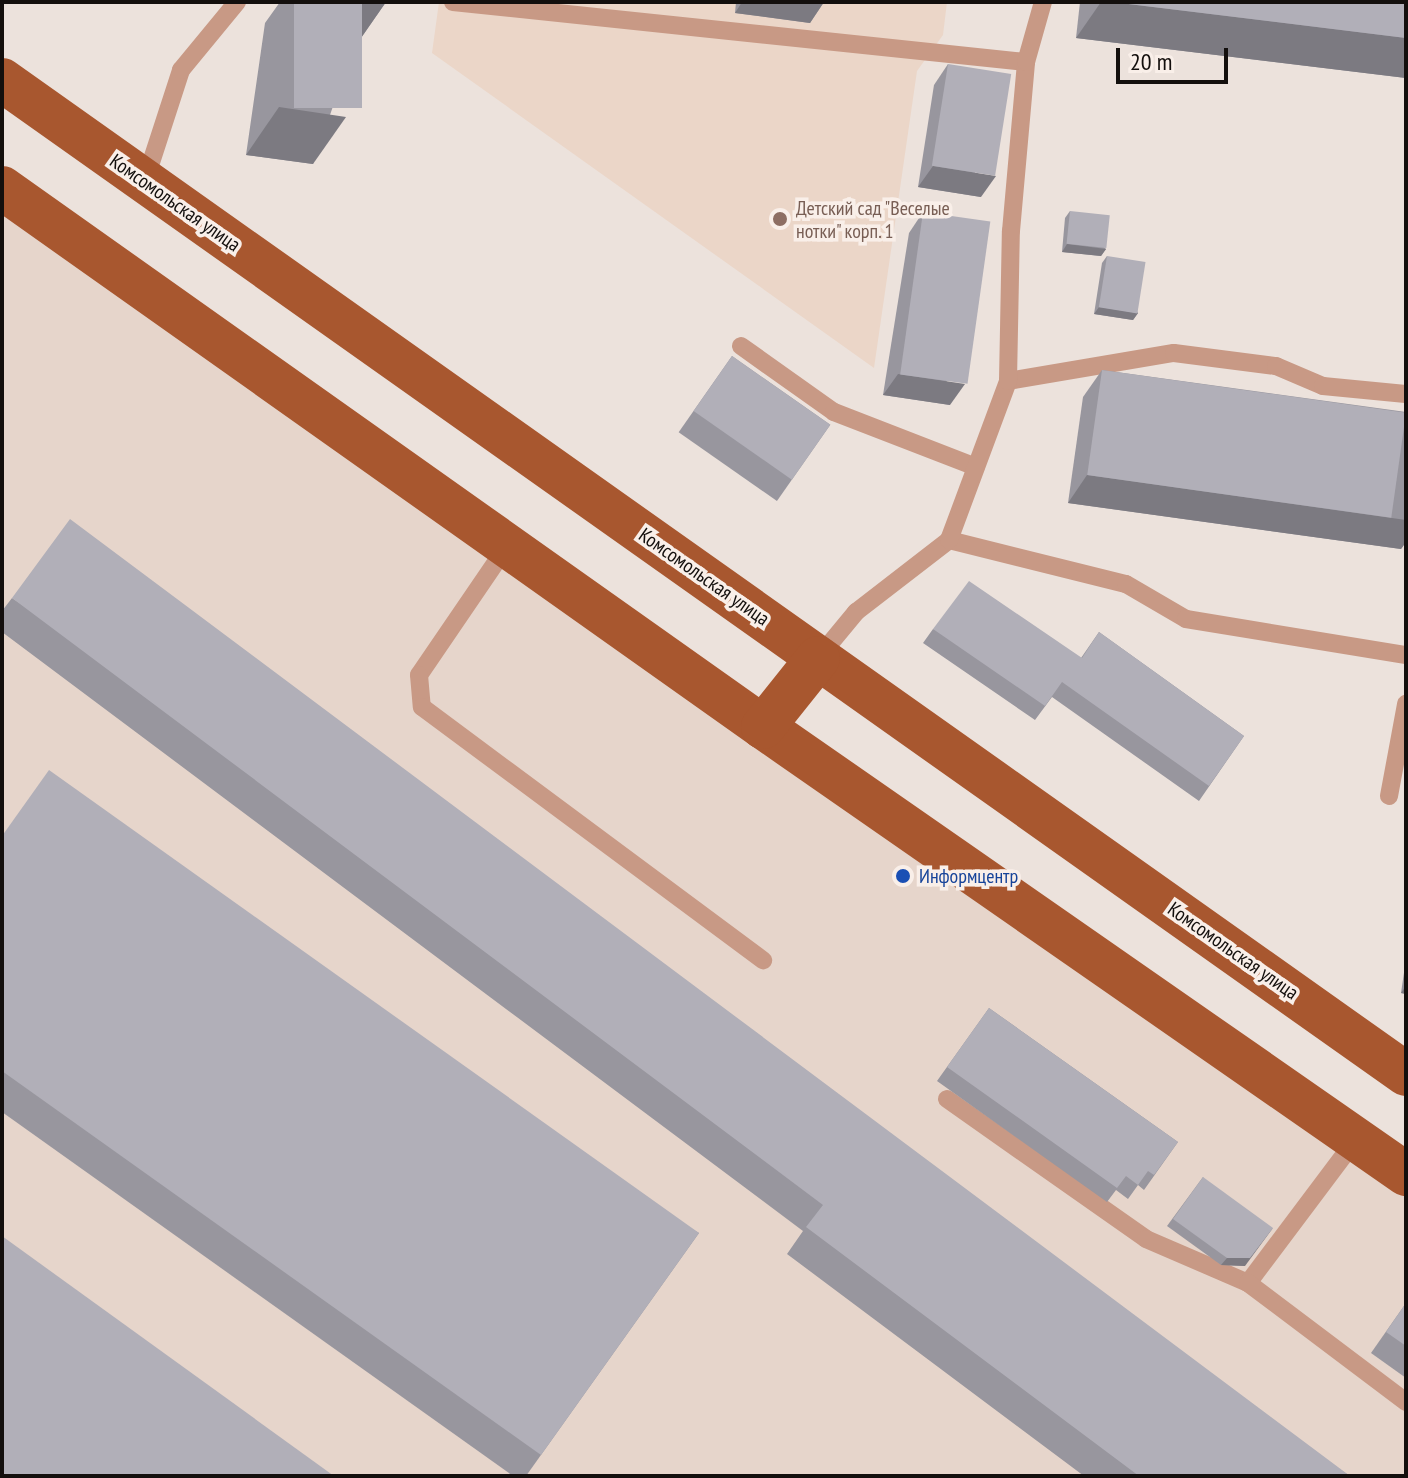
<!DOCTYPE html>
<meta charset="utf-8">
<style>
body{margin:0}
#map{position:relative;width:1408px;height:1478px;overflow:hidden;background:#ece2dc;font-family:"PT Sans Narrow",sans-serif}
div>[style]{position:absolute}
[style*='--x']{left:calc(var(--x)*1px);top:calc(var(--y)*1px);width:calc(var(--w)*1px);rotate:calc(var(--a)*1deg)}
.built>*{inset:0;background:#e6d5cb}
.education>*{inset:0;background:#ebd6c8}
.service>*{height:18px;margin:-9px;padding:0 9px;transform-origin:9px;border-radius:9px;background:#c89985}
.primary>*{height:44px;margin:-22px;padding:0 22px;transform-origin:22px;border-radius:22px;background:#a8572f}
.wall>*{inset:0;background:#98969e;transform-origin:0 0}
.shaded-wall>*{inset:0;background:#7c7a81}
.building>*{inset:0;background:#b1afb8;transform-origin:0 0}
.dots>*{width:22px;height:22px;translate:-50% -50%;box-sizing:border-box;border:4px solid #f9efe9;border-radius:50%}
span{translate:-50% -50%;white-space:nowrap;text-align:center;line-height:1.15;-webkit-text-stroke:7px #f9efe9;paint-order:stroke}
.street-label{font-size:20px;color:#130f0d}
.education-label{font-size:20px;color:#785e54}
.left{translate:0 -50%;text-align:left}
.transit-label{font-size:20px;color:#164399}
.frame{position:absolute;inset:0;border:4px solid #130f0d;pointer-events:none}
.scale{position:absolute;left:1116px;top:48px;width:112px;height:36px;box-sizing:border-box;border:4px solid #130f0d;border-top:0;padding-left:10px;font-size:24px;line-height:28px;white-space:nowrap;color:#130f0d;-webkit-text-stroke:6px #f9efe9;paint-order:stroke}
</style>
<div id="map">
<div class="built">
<i style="clip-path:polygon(2px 191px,1406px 1192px,1406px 1476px,2px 1476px)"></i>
</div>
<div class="education">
<i style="clip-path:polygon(439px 2px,947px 2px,943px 35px,917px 71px,874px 368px,432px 53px)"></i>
</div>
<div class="service">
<i style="--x:453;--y:2;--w:576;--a:5.98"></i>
<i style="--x:145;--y:181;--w:117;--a:-72"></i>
<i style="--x:181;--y:70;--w:88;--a:-50.5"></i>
<i style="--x:741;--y:346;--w:114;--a:35.4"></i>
<i style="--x:834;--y:412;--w:152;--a:21.2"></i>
<i style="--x:1008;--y:381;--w:168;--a:-9.6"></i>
<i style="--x:1174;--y:353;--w:103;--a:7.3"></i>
<i style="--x:1276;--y:366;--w:51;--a:23.1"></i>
<i style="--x:1323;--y:386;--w:83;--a:5.5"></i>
<i style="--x:949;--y:540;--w:182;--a:14"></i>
<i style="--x:1126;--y:584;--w:69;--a:30.3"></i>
<i style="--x:1186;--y:619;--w:223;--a:9.3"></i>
<i style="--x:507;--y:546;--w:156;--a:124.3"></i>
<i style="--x:419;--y:675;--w:32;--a:85"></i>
<i style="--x:422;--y:707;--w:425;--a:36.6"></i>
<i style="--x:818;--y:658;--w:60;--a:-50.4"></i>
<i style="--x:856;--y:612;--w:118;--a:-37.7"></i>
<i style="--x:949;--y:540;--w:170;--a:-69.6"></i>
<i style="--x:1008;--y:381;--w:150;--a:-88.9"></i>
<i style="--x:1011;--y:231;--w:170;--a:-84.9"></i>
<i style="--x:1026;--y:62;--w:62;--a:-74.2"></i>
<i style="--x:1389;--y:796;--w:94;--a:-79.5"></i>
<i style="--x:947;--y:1099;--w:243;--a:35.1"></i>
<i style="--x:1146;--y:1239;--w:111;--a:23.3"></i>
<i style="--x:1248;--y:1283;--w:180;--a:-53.1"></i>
<i style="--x:1248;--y:1283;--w:198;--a:37"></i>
</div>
<div class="primary">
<i style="--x:2;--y:80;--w:1720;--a:35.3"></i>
<i style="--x:2;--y:188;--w:933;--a:35.31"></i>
<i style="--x:763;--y:727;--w:783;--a:34.81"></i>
<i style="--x:763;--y:727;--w:88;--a:-51.4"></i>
</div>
<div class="wall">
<i style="clip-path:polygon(280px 2px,386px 2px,361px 38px,357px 37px,313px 164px,246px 155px,265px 23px)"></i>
<i style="clip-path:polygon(736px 2px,824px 2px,810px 23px,735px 13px)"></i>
<i style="clip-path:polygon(1080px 2px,1406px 2px,1406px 78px,1076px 38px)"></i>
<i style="clip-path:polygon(948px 64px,981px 197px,918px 187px,934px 85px)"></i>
<i style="clip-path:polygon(1070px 211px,1106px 249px,1101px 256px,1062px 252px,1065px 218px)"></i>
<i style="clip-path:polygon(923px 212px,950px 405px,883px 395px,909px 233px)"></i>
<i style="clip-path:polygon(1107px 256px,1138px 313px,1133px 320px,1094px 314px,1102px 263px)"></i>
<i style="left:732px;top:356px;width:120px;height:93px;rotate:35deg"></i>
<i style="clip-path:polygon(1102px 370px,1406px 412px,1406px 542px,1401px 549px,1068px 503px,1083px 397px)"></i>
<i style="clip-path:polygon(12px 598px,1350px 1476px,1084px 1476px,787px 1254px,803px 1231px,2px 632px,2px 611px)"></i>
<i style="clip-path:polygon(933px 629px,1081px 658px,1099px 632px,1244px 736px,1199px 801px,1052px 697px,1035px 720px,923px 643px)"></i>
<i style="clip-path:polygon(2px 836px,699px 1233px,526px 1476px,513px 1476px,2px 1112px)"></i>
<i style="clip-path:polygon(1406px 959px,1406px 994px,1401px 993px)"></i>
<i style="clip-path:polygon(989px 1008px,1178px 1142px,1144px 1190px,1138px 1185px,1128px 1199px,1116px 1190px,1107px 1202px,937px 1081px)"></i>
<i style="clip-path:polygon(1203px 1177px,1245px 1266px,1221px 1265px,1167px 1226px)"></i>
<i style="clip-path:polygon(1406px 1303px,1406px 1378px,1371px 1353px)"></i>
</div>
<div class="shaded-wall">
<i style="clip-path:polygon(353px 2px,386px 2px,361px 38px,331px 33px)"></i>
<i style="clip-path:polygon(742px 2px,824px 2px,810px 23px,735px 13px)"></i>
<i style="clip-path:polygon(1101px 2px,1112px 2px,1406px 38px,1406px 78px,1076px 38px)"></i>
<i style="clip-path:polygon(279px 107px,346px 117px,313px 164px,246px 155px)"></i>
<i style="clip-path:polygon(933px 166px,996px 176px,981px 197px,918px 187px)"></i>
<i style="clip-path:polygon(1067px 244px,1106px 249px,1101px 256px,1062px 252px)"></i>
<i style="clip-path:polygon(1099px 307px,1138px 313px,1133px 320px,1094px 314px)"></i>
<i style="clip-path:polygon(898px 374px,965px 384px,950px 405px,883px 395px)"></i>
<i style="clip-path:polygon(1087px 475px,1406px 520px,1406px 542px,1401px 549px,1068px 503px)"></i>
<i style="clip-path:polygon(1406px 986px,1406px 994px,1401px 993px)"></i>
<i style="clip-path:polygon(1273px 1228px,1245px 1266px,1221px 1265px,1227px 1258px)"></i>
</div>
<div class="building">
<i style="left:294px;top:2px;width:68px;height:106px"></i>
<i style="clip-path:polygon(1112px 2px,1406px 2px,1406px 38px)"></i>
<i style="left:948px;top:64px;width:64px;height:103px;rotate:9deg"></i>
<i style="left:1070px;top:211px;width:40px;height:33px;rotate:6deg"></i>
<i style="left:923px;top:212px;width:68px;height:164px;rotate:8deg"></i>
<i style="left:1107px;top:256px;width:39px;height:52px;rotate:9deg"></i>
<i style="left:732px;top:356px;width:120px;height:67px;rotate:35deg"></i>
<i style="left:1102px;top:370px;width:307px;height:106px;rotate:8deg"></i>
<i style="clip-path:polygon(70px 519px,1350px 1476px,1139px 1476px,806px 1227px,823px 1205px,12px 598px)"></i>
<i style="clip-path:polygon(969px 581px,1082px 658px,1099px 632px,1244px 736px,1209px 786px,1062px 682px,1045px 706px,933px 629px)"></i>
<i style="clip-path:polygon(49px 770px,699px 1233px,541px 1455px,2px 1071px,2px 836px)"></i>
<i style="clip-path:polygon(989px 1008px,1178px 1142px,1154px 1175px,1148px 1171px,1138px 1185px,1126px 1176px,1117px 1188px,947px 1067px)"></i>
<i style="clip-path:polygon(1203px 1177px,1273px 1228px,1250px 1258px,1227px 1258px,1173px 1219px)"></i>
<i style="clip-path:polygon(2px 1236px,334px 1476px,2px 1476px)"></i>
<i style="clip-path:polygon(1406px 1303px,1406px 1346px,1386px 1332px)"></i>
</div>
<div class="dots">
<i style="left:780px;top:219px;background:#8d6e63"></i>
<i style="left:903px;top:876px;background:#1a4fb4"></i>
</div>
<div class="street-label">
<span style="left:175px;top:203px;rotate:35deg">Комсомольская улица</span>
<span style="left:704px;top:577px;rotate:35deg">Комсомольская улица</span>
<span style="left:1233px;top:951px;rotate:35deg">Комсомольская улица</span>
</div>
<div class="education-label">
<span class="left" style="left:796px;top:220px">Детский сад "Веселые<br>нотки" корп. 1</span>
</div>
<div class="transit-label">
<span class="left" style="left:919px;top:876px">Информцентр</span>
</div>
<div class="frame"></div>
<div class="scale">20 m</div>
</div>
